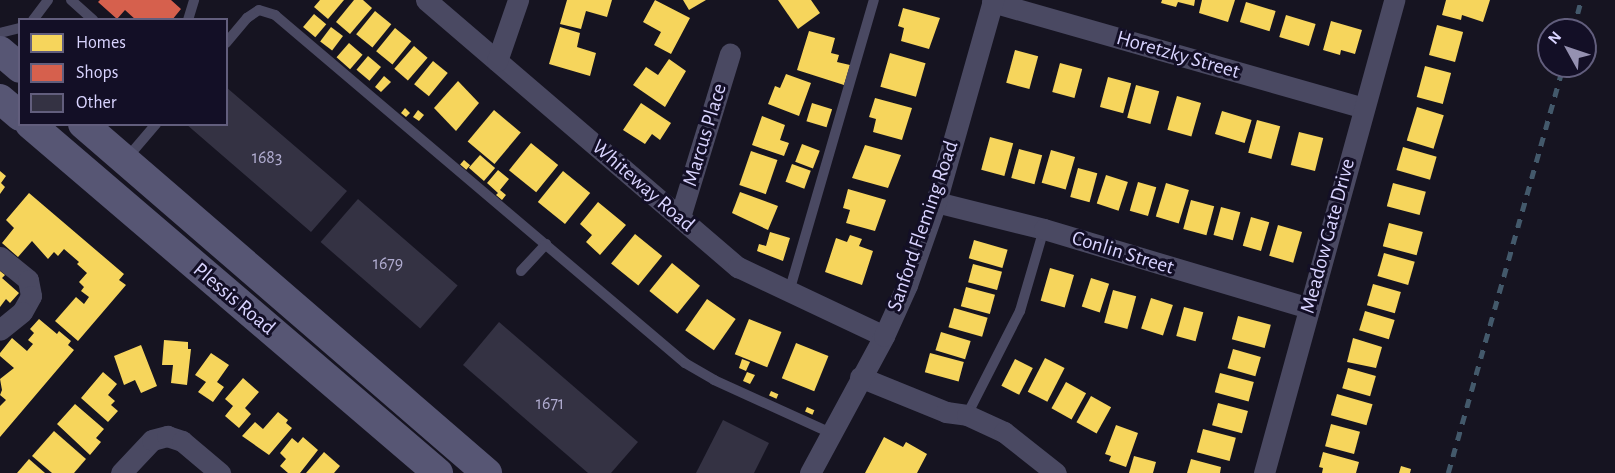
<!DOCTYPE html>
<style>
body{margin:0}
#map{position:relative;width:1615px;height:473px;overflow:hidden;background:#161421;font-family:"Alegreya Sans",sans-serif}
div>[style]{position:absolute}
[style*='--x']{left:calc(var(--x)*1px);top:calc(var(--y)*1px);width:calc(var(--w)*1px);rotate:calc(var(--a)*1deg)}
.homes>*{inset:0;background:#f6d55c;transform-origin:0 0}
.shops>*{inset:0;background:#d6604d}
.building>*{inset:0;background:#343243;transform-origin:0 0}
.lane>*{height:10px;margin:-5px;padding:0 5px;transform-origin:5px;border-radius:5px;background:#4a4962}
.street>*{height:21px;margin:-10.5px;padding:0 10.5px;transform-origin:10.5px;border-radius:10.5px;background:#4a4962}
.secondary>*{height:30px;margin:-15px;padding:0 15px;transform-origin:15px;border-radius:15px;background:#575674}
.rail>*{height:4.5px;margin-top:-2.25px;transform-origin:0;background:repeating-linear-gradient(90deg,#43596b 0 9px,transparent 0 17px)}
span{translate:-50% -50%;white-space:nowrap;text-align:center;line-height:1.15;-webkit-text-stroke:6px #130f26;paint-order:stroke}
.number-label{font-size:18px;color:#b0acd0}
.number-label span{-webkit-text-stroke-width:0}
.street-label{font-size:21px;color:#d9d4ff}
.legend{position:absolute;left:18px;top:18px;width:210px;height:108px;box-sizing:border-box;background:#130f26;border:2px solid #625e7d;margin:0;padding:8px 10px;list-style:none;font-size:18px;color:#d9d4ff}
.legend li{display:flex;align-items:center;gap:12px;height:30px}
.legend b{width:30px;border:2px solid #625e7d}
.north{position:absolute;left:1537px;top:18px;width:60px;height:60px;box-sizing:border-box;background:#130f26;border:2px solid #625e7d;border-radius:50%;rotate:310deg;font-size:16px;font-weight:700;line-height:24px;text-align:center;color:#d9d4ff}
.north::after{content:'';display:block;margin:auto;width:21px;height:27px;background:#9591b1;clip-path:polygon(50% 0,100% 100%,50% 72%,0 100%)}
</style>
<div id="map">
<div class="homes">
<i style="clip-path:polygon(320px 0,344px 0,328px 19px,314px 7px)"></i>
<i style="clip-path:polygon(354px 0,363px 0,372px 8px,350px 34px,336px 22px)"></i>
<i style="clip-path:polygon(567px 0,612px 0,607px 17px,586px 11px,581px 29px,560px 24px)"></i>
<i style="clip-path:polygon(655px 0,690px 18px,671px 54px,654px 45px,661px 32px,643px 22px)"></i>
<i style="clip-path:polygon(683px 0,706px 0,689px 10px)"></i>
<i style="clip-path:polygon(778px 0,811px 0,820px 13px,798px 29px)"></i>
<i style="clip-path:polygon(1162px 0,1195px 0,1194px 6px,1178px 2px,1176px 7px,1161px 3px)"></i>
<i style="clip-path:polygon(1202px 0,1235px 0,1228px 22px,1199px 13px)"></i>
<i style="clip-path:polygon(1446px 0,1490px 0,1483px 22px,1462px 15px,1461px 20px,1442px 15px)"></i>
<i style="left:1246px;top:2px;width:31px;height:21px;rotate:17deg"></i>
<i style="clip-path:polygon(903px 8px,940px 18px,929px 49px,901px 41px,904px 28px,898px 26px)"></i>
<i style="left:375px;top:11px;width:21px;height:30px;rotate:39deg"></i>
<i style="left:314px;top:14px;width:16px;height:17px;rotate:40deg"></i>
<i style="left:1286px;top:15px;width:31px;height:23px;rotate:17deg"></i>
<i style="clip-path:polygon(1331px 21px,1362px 30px,1355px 54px,1341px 50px,1340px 55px,1323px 50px)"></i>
<i style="left:1437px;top:25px;width:27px;height:31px;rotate:15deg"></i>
<i style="left:331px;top:27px;width:15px;height:18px;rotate:37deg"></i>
<i style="clip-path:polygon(560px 27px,580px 33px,577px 47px,596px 53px,590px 76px,549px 64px)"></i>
<i style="left:395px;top:28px;width:21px;height:30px;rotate:39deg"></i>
<i style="clip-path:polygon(809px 31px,835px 38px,831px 53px,839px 55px,837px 62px,850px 65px,844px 85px,797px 70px)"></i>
<i style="left:349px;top:43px;width:18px;height:19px;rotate:41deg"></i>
<i style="left:414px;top:46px;width:18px;height:30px;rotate:41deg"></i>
<i style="left:1015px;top:50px;width:24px;height:34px;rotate:15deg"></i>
<i style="left:890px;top:53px;width:37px;height:35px;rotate:16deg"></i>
<i style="left:368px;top:56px;width:17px;height:18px;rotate:40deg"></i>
<i style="clip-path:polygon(669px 59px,686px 71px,665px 107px,633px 85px,646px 67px,658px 75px)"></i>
<i style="left:433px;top:61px;width:19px;height:30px;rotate:39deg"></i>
<i style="left:1060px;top:63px;width:23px;height:30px;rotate:15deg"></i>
<i style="left:1425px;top:66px;width:27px;height:32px;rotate:15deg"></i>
<i style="clip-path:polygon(786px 74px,811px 83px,799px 116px,768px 104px,775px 86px,780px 88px)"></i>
<i style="clip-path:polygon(384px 76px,391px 82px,381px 92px,375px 87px)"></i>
<i style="left:1108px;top:77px;width:24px;height:31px;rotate:15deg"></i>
<i style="clip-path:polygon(458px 81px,479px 103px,456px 131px,434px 108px)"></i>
<i style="left:1136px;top:85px;width:24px;height:34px;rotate:15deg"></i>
<i style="left:1177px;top:96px;width:25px;height:35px;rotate:16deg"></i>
<i style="clip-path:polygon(875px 98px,912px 108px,902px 140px,873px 132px,876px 119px,869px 117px)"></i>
<i style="clip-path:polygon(641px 103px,671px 123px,660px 140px,652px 134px,645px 144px,623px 130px)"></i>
<i style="left:812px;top:103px;width:21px;height:19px;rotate:17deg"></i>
<i style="left:1417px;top:107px;width:28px;height:35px;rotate:17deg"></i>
<i style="clip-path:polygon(405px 108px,410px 113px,406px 117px,401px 113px)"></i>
<i style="clip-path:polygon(418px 110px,424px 115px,419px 121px,413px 117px)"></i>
<i style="left:494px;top:110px;width:35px;height:41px;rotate:40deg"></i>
<i style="left:1222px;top:111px;width:31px;height:24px;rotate:17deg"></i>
<i style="clip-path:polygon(762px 116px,785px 125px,780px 140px,789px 143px,784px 156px,752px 145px)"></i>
<i style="left:1257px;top:120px;width:24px;height:34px;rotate:15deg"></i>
<i style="left:1299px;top:132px;width:25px;height:34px;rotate:14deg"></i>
<i style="left:990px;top:137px;width:24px;height:34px;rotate:15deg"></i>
<i style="left:531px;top:143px;width:35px;height:35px;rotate:39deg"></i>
<i style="left:802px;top:144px;width:19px;height:19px;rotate:21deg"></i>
<i style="clip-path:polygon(865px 145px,901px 155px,888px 188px,852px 178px)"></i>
<i style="left:1403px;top:147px;width:35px;height:24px;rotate:16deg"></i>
<i style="left:1019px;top:149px;width:24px;height:30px;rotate:15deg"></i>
<i style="left:1051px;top:150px;width:25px;height:34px;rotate:16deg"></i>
<i style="left:751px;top:151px;width:28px;height:36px;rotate:19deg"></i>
<i style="left:480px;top:155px;width:20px;height:17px;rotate:41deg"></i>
<i style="left:464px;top:160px;width:8px;height:6px;rotate:40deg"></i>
<i style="left:792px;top:164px;width:20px;height:19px;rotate:20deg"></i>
<i style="left:1078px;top:168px;width:20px;height:30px;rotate:15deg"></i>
<i style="clip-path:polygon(498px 170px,509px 179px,500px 190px,506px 195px,502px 200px,496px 195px,498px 193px,487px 183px)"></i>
<i style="clip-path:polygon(0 171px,6px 176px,1px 183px,5px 187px,0 194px)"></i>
<i style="left:563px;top:171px;width:35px;height:40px;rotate:39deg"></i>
<i style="left:1106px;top:175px;width:23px;height:30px;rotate:18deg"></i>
<i style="left:1138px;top:182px;width:19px;height:30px;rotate:16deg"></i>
<i style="left:1166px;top:183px;width:24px;height:35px;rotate:17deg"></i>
<i style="left:1393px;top:183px;width:34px;height:24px;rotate:15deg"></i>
<i style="clip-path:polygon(848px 189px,886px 200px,875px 231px,846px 223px,850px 210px,843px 208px)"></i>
<i style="clip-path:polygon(740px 192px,778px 206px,768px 230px,732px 213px)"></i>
<i style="clip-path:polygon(29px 193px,124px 274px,119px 280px,126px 285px,78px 341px,55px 321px,76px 297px,84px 304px,89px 297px,81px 291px,84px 287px,79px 282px,87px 273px,77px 264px,79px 262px,64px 249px,58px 256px,54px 252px,48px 259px,32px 241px,18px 257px,2px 243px,14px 228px,6px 220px)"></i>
<i style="left:1191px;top:200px;width:24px;height:30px;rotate:15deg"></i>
<i style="clip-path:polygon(598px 202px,626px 225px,600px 255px,586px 242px,592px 235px,580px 224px)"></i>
<i style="left:1221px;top:207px;width:20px;height:29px;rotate:15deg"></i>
<i style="left:1251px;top:217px;width:19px;height:30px;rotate:16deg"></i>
<i style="left:1389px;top:223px;width:35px;height:24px;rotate:15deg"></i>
<i style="left:1278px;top:225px;width:25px;height:32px;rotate:16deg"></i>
<i style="clip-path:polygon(770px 232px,790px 238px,783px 261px,757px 251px,759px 244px,766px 246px)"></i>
<i style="left:635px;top:234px;width:35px;height:38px;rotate:39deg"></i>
<i style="clip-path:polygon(850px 235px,862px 239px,859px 246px,873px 251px,862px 285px,825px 272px,836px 238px,847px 242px)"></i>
<i style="left:974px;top:240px;width:35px;height:19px;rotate:16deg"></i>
<i style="left:1384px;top:253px;width:32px;height:24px;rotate:16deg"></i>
<i style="left:672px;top:263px;width:36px;height:36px;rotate:39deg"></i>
<i style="left:973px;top:264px;width:30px;height:19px;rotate:15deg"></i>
<i style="left:1050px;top:268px;width:25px;height:34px;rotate:16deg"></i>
<i style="clip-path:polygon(0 271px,5px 275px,2px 278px,19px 293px,10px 303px,6px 299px,0 307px)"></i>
<i style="left:1091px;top:278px;width:19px;height:30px;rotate:18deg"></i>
<i style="left:1373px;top:284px;width:29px;height:22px;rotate:16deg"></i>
<i style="left:966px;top:287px;width:30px;height:20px;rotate:15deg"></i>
<i style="left:1113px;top:290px;width:24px;height:34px;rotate:15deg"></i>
<i style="left:1151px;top:298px;width:23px;height:32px;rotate:18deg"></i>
<i style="left:707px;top:299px;width:35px;height:38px;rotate:35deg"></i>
<i style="left:1184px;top:307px;width:20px;height:30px;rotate:15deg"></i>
<i style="left:954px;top:308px;width:35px;height:20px;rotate:16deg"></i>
<i style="left:1365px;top:311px;width:31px;height:20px;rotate:17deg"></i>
<i style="left:1238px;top:316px;width:34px;height:24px;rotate:15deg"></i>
<i style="clip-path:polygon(39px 319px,57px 334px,59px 331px,71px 341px,68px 345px,74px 350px,0 437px,0 406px,6px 400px,0 395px,2px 390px,0 379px,14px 368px,0 356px,0 353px,12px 338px,27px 351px,33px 344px,28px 340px,34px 333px,30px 329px)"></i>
<i style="left:749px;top:319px;width:35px;height:38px;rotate:22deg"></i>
<i style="left:941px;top:332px;width:31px;height:19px;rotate:17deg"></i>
<i style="clip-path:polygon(1353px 338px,1382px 347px,1376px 368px,1347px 362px)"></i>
<i style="clip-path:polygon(164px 340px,188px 342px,188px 349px,191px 349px,187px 385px,171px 383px,173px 365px,162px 365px)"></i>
<i style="left:796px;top:343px;width:35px;height:38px;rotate:22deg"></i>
<i style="clip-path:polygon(141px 345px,157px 386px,141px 393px,135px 380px,124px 385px,114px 356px)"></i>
<i style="left:1233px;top:349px;width:29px;height:20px;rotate:16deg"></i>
<i style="clip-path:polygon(211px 353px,229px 365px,217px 382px,224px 387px,213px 402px,198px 392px,206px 382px,195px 375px)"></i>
<i style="left:930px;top:353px;width:35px;height:20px;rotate:15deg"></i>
<i style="left:1045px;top:358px;width:22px;height:38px;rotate:27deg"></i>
<i style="clip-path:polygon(742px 359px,750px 362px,746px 371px,739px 368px)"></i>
<i style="left:1015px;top:359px;width:20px;height:30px;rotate:27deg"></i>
<i style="left:1348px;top:368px;width:29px;height:21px;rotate:16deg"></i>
<i style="clip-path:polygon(103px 372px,117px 384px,108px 395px,115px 401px,111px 405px,118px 411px,108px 422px,81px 398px)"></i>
<i style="clip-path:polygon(747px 372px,755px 375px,750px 384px,743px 381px)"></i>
<i style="left:1220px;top:373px;width:35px;height:20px;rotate:15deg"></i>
<i style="clip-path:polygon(243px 378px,259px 392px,245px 408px,251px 414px,239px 428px,225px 416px,233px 406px,225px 399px)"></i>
<i style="left:1066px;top:382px;width:23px;height:30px;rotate:29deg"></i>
<i style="left:771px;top:391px;width:8px;height:5px;rotate:23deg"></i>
<i style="left:1337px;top:394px;width:37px;height:22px;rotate:16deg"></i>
<i style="left:1091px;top:396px;width:23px;height:30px;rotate:29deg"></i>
<i style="left:1218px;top:403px;width:31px;height:23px;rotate:15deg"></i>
<i style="clip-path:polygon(75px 404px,104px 429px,96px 438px,101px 442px,90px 455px,57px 424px)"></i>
<i style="left:807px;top:407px;width:8px;height:5px;rotate:23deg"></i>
<i style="clip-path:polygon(278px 412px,288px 420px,286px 423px,292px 428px,269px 455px,242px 436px,255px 422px,263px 429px)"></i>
<i style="left:1331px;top:424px;width:30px;height:23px;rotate:15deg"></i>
<i style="clip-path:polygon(1116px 425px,1138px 433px,1126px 467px,1109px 461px,1111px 456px,1105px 454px)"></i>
<i style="left:1203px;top:429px;width:34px;height:24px;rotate:15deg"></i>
<i style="clip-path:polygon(54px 431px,86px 459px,74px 473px,52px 473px,32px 456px)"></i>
<i style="clip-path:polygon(303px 437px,318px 450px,300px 473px,288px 473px,280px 466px,286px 459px,280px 453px,292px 438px,298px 443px)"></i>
<i style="clip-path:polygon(884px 437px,903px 447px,906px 442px,927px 454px,917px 473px,865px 473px)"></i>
<i style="clip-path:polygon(324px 452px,340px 466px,334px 473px,306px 473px)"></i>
<i style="clip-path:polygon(1323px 452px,1359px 462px,1356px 473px,1322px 473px,1323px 468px,1319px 467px)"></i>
<i style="clip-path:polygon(1134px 456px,1156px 462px,1153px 473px,1129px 473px)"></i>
<i style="clip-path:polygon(29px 459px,45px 473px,17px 473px)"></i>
<i style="clip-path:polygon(1191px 459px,1221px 467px,1220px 473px,1187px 473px)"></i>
<i style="clip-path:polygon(1401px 466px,1411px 469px,1410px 473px,1399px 473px)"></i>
</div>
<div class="shops">
<i style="clip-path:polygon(100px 0,171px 0,181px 9px,172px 20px,136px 20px,125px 10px,117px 19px,98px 2px)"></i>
</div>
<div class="building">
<i style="clip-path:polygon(226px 87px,347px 191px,311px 232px,186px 124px,226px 124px)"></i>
<i style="left:358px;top:199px;width:132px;height:57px;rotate:41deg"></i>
<i style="clip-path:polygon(499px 322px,638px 442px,611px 473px,588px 473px,463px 365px)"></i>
<i style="clip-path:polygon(723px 420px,769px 443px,754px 473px,696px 473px)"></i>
</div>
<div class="lane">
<i style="--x:71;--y:0;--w:30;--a:42"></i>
<i style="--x:33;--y:20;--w:25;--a:-53"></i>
<i style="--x:188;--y:20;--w:21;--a:-73"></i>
<i style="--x:0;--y:33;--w:21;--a:-14"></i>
<i style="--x:226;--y:43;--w:33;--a:-50"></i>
<i style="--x:247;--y:18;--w:14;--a:-34"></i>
<i style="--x:259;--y:10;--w:17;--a:17"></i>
<i style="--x:275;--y:15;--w:538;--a:40.32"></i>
<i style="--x:685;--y:363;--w:34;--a:30"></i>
<i style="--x:714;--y:380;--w:128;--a:24.4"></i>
<i style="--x:127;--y:158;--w:45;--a:-49.5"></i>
<i style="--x:521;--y:271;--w:37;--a:-47"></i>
<i style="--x:789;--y:292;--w:304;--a:-73.8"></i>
<i style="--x:967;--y:415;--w:117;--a:-63"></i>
<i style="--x:1020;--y:311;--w:85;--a:-73.7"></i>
</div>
<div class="street">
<i style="--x:426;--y:0;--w:411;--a:40.6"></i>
<i style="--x:738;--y:267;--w:161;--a:25.3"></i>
<i style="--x:992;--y:2;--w:386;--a:15.9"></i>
<i style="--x:497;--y:61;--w:65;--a:-71"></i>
<i style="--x:936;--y:202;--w:111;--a:14"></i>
<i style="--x:1044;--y:229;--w:277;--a:16.6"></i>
<i style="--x:680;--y:217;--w:171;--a:-73"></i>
<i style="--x:0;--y:257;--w:36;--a:39"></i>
<i style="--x:28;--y:280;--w:16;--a:79"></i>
<i style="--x:31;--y:296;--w:18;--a:119"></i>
<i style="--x:22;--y:312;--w:28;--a:141"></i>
<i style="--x:860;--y:377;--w:93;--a:22.1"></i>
<i style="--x:946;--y:412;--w:21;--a:8"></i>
<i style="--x:967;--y:415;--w:41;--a:24.7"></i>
<i style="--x:1004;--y:432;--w:66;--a:38.3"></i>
<i style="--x:121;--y:473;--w:45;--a:-46.8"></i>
<i style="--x:152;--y:440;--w:16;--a:-15"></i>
<i style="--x:167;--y:436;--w:16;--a:18"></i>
<i style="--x:182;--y:441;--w:50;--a:40.1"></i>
<i style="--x:810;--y:473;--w:156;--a:-61.6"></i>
<i style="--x:884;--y:336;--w:56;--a:-65.7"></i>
<i style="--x:907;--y:285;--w:88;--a:-70.7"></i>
<i style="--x:936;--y:202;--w:210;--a:-74.2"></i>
<i style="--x:1264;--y:473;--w:491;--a:-74.6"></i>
</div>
<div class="secondary">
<i style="--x:0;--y:51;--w:26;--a:40"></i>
<i style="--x:0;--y:99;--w:26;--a:40"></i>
<i style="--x:30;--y:124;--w:537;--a:40.54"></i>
<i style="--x:83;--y:124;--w:534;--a:40.82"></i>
</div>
<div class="rail">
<i style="--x:1573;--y:30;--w:31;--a:-75"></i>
<i style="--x:1448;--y:473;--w:423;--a:-74.2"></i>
</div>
<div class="number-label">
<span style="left:267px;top:158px">1683</span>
<span style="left:388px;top:264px">1679</span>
<span style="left:550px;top:404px">1671</span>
</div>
<div class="street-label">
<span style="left:1178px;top:55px;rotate:16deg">Horetzky Street</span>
<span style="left:705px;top:135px;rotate:-73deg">Marcus Place</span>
<span style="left:643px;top:186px;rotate:41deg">Whiteway Road</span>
<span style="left:923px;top:226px;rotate:-71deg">Sanford Fleming Road</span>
<span style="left:1328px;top:236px;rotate:-75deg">Meadow Gate Drive</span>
<span style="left:1123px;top:253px;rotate:17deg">Conlin Street</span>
<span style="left:234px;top:299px;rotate:40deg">Plessis Road</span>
</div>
<ul class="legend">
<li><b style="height:16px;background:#f6d55c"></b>Homes</li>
<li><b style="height:16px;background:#d6604d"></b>Shops</li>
<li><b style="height:16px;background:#343243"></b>Other</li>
</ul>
<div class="north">N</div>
</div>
